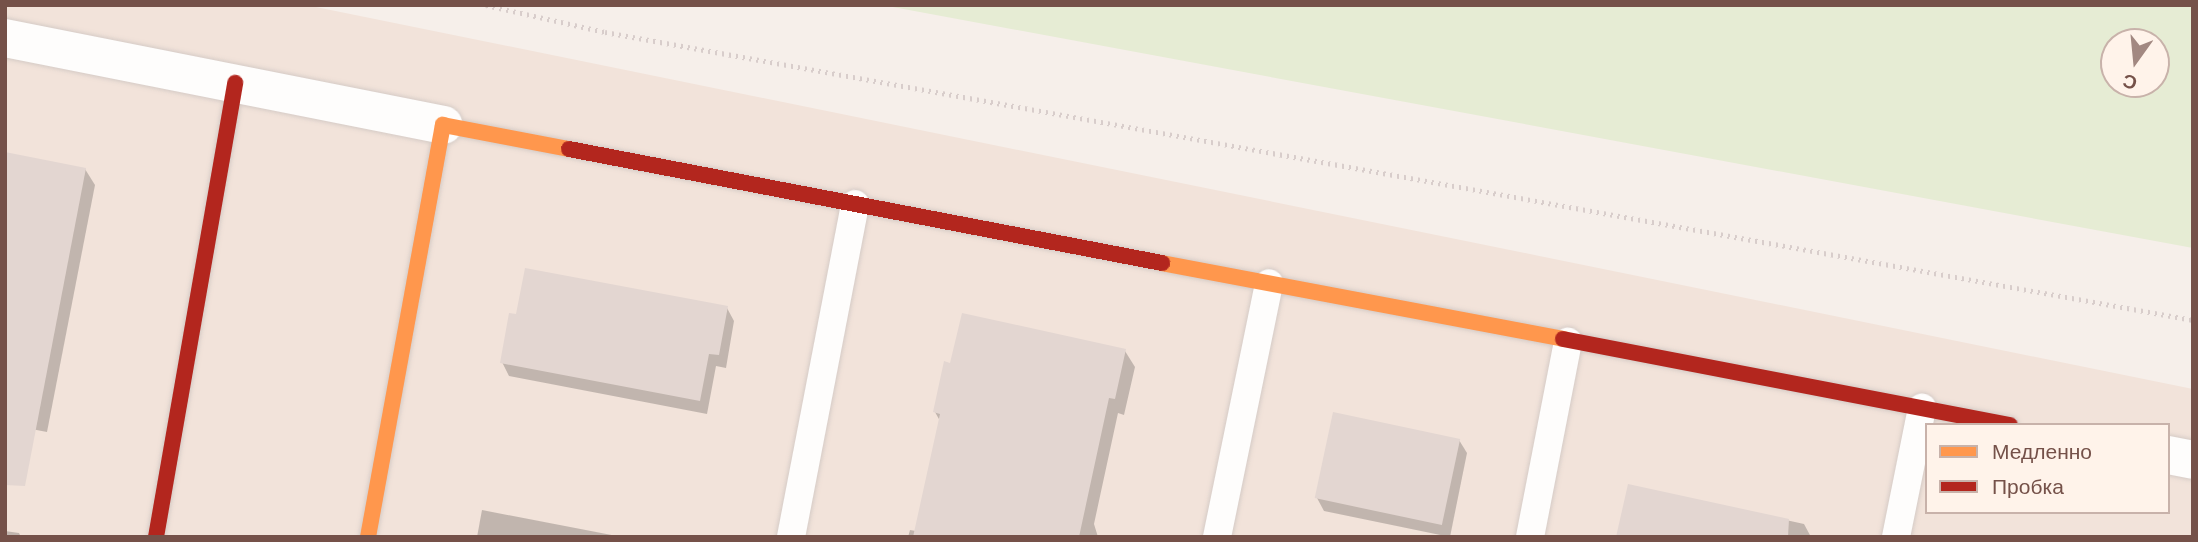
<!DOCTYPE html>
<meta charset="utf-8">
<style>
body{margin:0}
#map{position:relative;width:2198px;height:542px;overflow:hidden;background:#f6efea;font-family:Arial,sans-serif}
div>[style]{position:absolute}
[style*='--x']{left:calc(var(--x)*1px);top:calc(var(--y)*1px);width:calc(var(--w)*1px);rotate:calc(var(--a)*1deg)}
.residential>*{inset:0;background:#f2e3da}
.green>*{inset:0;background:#e6ecd4}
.shadow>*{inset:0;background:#0003}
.building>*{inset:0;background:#e3d6d1;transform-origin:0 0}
.path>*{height:4.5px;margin-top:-2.25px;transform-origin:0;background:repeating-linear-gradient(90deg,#d8cdcb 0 2px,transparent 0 7px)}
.roads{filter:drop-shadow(0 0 2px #d5cbc6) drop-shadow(0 0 2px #d5cbc6)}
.lane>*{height:28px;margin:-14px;padding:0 14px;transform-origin:14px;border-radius:14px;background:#fefdfc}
.street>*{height:38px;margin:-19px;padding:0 19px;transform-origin:19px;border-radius:19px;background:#fefdfc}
.slow>*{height:16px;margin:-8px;padding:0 8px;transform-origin:8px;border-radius:8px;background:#ff974d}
.jam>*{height:16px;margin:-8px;padding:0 8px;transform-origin:8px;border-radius:8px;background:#b3261e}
span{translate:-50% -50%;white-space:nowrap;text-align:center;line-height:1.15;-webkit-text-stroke:5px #fff3ea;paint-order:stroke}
.frame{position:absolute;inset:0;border:7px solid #755149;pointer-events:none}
.legend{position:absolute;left:1925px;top:423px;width:245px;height:91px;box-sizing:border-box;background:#fff3ea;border:2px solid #c8b2aa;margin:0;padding:9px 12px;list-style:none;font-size:21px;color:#755149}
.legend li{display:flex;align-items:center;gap:14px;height:35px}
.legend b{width:35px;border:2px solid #c8b2aa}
.north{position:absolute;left:2100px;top:28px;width:70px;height:70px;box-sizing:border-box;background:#fff3ea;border:2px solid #c8b2aa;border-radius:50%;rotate:195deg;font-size:19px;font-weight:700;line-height:28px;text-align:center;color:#755149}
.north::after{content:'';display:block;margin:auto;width:24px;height:32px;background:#a28881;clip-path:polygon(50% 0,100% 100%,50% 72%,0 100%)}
</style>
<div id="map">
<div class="residential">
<i style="clip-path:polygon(evenodd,5px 5px,306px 5px,2193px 389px,2193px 537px,5px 537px,5px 5px,1927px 425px,2168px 425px,2168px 512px,1927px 512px,1927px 425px)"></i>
</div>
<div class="green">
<i style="clip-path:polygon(evenodd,882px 5px,2193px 5px,2193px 248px,882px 5px,2114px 42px,2156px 42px,2156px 84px,2114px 84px,2114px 42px)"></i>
</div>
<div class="shadow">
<i style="clip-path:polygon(85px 169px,95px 185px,47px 432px,5px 424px)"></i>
<i style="clip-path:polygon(727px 308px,734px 321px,726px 368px,716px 366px,707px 414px,509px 376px,502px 362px)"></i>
<i style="clip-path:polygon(1125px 351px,1135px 367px,1124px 415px,1118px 413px,1094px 524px,1098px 537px,908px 537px,910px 530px,916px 531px,940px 421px,935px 412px)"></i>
<i style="clip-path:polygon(1459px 440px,1467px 453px,1450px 537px,1324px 511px,1317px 498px)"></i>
<i style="clip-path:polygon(1629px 486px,1804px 524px,1811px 537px,1610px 537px,1618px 536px)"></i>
<i style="clip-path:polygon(482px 510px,622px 537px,477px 537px)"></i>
<i style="clip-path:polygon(5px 531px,19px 533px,21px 537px,5px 537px)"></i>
</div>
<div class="building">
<i style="clip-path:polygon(5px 152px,86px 168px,25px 486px,5px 485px)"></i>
<i style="clip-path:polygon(525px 268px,728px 306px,719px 355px,709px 354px,700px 401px,500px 363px,509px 313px,516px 314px)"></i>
<i style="clip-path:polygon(962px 313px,1126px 349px,1115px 399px,1109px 398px,1079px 537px,913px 537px,940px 414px,933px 412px,944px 361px,950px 363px)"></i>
<i style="left:1333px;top:412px;width:130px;height:88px;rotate:12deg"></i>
<i style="clip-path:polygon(1628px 484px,1789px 519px,1788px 537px,1616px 537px)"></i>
</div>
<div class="path">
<i style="--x:486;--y:5;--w:122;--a:12.8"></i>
<i style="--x:605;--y:32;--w:1614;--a:10.28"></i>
</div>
<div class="roads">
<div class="lane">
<i style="--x:791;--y:537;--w:339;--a:-79.1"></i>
<i style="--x:1217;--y:537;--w:259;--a:-78.4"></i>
<i style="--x:1530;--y:537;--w:199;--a:-79"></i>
<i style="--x:1896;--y:537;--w:132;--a:-78.6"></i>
</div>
<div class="street">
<i style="--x:5;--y:38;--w:447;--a:11.2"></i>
<i style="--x:2168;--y:455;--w:25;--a:11"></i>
</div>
<div class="slow">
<i style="--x:1162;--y:263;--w:408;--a:10.7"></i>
<i style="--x:368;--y:537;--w:419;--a:-79.7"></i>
<i style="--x:443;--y:125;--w:128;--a:10.8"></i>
</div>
<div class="jam">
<i style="--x:569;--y:149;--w:604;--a:10.88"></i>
<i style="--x:1563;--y:339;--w:455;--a:10.9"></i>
<i style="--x:156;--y:537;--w:461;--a:-80.1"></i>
</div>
</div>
<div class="frame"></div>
<ul class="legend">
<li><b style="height:9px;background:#ff974d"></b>Медленно</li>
<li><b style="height:9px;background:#b3261e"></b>Пробка</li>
</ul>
<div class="north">С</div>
</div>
